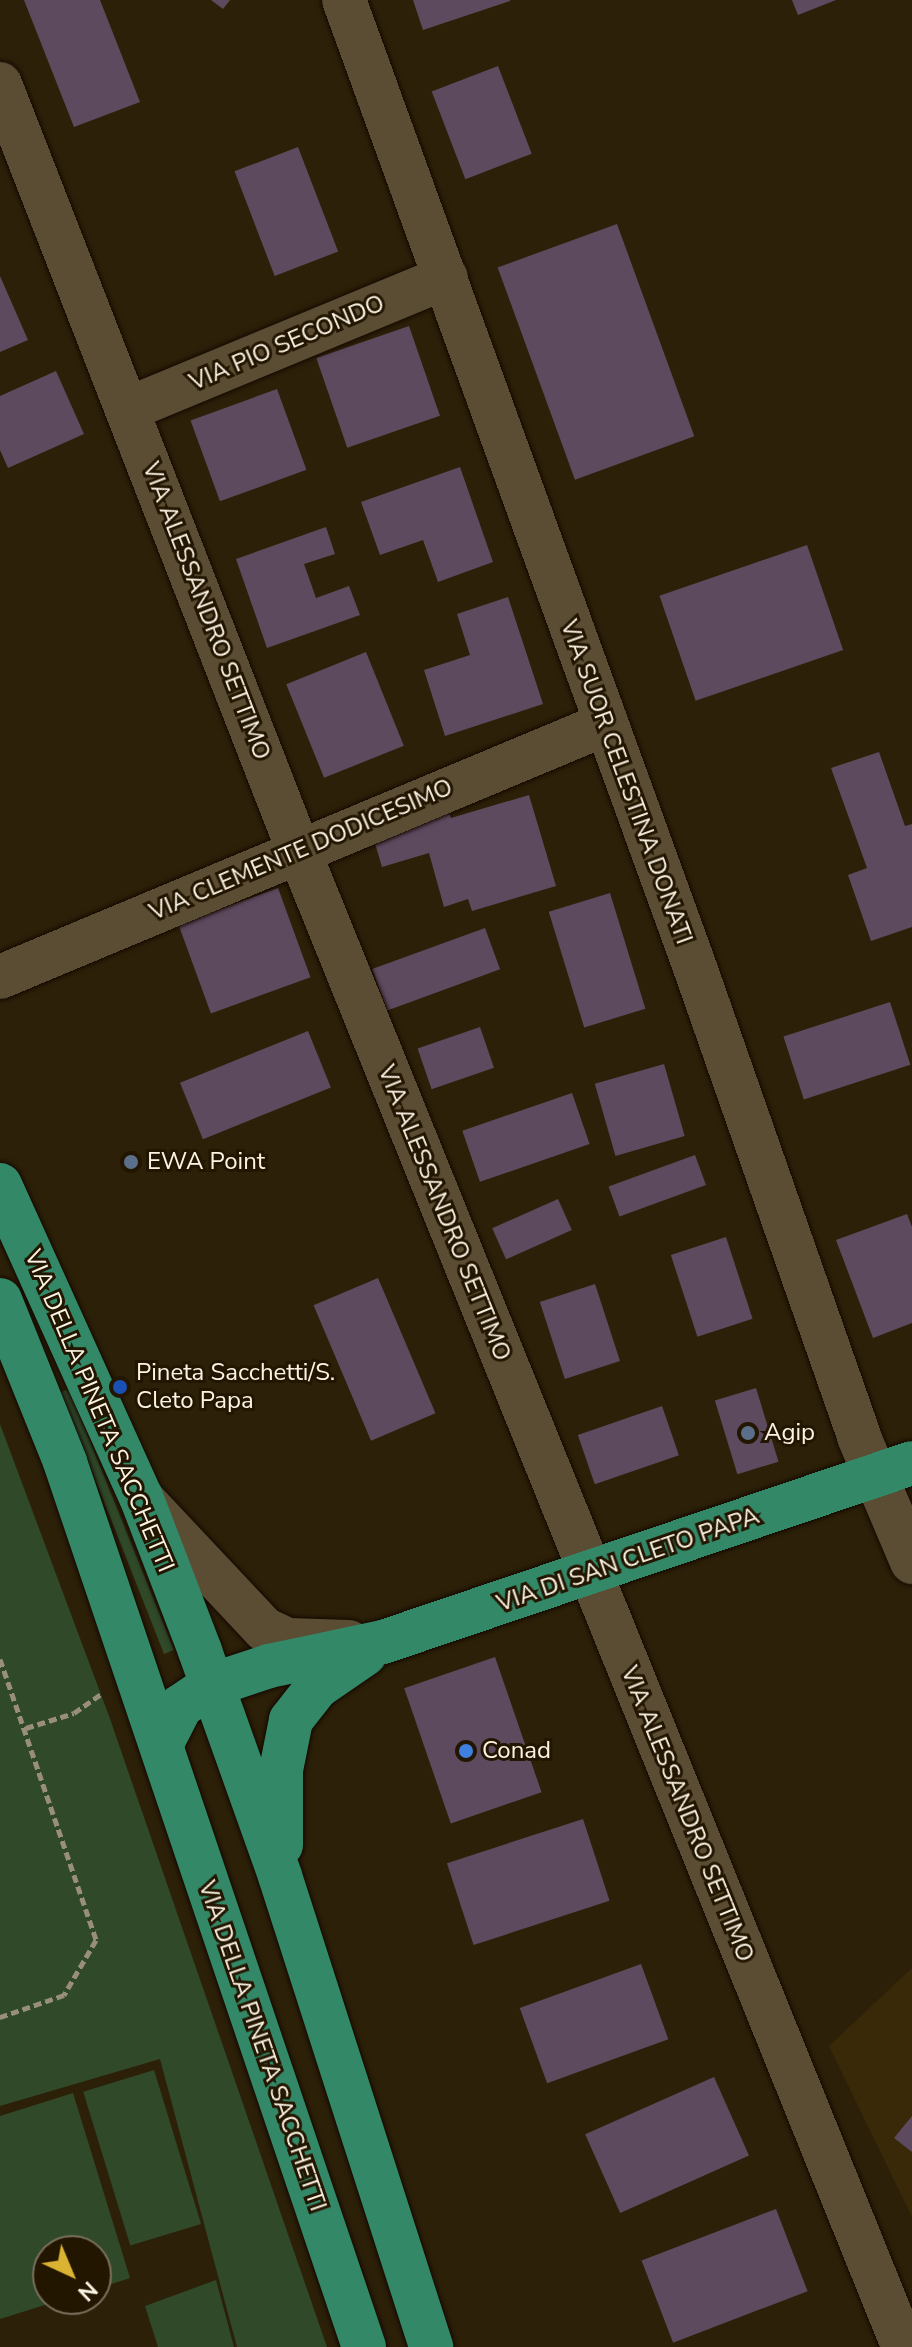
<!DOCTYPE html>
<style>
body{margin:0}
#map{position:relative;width:912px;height:2347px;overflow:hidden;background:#2c2008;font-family:"Nunito Sans",sans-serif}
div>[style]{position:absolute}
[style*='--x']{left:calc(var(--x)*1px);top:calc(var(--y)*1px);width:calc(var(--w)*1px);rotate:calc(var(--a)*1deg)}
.built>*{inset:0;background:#392908}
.green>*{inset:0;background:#304929;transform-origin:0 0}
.building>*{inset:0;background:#5e4a5f;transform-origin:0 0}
.path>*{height:5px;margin-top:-2.5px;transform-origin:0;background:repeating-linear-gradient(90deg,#988e7b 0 8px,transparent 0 12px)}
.roads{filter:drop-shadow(0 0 2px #140900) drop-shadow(0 0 2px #140900)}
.minor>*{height:44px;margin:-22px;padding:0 22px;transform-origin:22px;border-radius:22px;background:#5b4d34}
.major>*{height:44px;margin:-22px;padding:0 22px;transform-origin:22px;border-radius:22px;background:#338868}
.dots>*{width:22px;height:22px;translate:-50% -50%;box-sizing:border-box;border:4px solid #231601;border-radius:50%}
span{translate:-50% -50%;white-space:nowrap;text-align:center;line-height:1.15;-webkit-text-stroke:6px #231601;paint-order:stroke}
.street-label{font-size:24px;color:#fbf3e4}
.poi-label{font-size:24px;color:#fbf3e4}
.left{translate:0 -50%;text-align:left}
.north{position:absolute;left:32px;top:2235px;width:80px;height:80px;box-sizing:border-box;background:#231601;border:2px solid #796e5c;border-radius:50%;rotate:136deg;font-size:22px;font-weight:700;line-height:32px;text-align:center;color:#fbf3e4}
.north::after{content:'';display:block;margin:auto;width:28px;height:36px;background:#dab333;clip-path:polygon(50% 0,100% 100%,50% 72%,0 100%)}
</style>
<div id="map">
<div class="built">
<i style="clip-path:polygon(912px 1968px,912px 2217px,829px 2046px)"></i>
</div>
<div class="green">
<i style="clip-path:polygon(69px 1389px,174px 1650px,164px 1654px,61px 1392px)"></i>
<i style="clip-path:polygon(0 1424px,109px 1716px,327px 2347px,237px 2347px,160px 2059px,0 2106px)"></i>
<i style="left:154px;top:2070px;width:161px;height:74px;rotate:73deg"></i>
<i style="clip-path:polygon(73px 2093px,130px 2278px,96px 2289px,96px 2251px,48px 2251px,48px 2299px,64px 2299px,0 2319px,0 2116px)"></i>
<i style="clip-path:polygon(216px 2280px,234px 2347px,158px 2347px,145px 2306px)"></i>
</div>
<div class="building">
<i style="clip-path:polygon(24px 0,100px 0,140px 102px,74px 127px)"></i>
<i style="clip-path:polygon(211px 0,230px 0,223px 9px)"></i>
<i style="clip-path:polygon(413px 0,510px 0,510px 1px,423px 30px)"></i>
<i style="clip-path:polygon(792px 0,836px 0,798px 15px)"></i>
<i style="left:498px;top:66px;width:94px;height:71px;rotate:69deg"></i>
<i style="left:298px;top:147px;width:112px;height:68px;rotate:69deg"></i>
<i style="left:617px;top:224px;width:226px;height:127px;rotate:70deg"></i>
<i style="clip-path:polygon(0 276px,28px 340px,0 352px)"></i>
<i style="left:409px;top:326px;width:95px;height:98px;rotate:71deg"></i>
<i style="clip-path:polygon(56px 371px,84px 434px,8px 468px,0 450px,0 396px)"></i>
<i style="left:277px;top:389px;width:86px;height:92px;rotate:70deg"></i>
<i style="clip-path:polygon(460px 467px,493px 562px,438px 582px,423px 540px,380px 555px,361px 502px)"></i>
<i style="clip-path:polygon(326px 527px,335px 554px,304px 564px,316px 598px,349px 586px,360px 615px,267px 648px,236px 559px)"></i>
<i style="left:807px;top:545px;width:111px;height:156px;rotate:71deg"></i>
<i style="clip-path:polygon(508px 597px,543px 704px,445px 736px,424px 670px,470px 655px,457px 614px)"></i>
<i style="left:366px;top:652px;width:101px;height:86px;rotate:68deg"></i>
<i style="clip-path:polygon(879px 752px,905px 826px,912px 824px,912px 927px,871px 941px,848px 875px,867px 868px,831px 768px)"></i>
<i style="clip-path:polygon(529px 795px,556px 886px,472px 911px,468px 899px,444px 907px,429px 853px,382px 867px,371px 830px,447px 808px,451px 818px)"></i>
<i style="left:278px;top:888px;width:95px;height:106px;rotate:70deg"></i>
<i style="left:610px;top:893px;width:121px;height:64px;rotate:73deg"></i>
<i style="left:485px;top:928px;width:44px;height:120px;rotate:70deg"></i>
<i style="left:890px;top:1002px;width:66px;height:112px;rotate:72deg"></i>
<i style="left:480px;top:1027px;width:43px;height:66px;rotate:71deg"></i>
<i style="left:308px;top:1031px;width:61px;height:138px;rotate:68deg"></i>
<i style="left:664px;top:1064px;width:75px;height:72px;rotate:74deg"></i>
<i style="left:572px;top:1093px;width:54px;height:116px;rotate:71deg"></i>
<i style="left:695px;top:1155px;width:32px;height:92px;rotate:70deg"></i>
<i style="left:558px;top:1199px;width:34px;height:72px;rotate:66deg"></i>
<i style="clip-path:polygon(907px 1214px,912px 1227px,912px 1323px,873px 1338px,836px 1240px)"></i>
<i style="left:726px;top:1237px;width:86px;height:58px;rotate:72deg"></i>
<i style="left:378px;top:1278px;width:147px;height:70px;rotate:67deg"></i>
<i style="left:595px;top:1284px;width:81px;height:58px;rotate:72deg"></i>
<i style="left:756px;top:1388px;width:77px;height:43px;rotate:73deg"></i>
<i style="left:662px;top:1406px;width:52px;height:89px;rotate:71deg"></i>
<i style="left:495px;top:1657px;width:143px;height:96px;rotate:71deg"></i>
<i style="left:583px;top:1819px;width:86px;height:143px;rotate:72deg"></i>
<i style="left:641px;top:1964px;width:80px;height:129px;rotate:70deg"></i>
<i style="left:714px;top:2077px;width:86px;height:141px;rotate:66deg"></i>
<i style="clip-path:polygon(912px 2116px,912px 2152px,894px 2138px)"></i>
<i style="left:776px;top:2209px;width:88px;height:144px;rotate:69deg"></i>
</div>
<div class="path">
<i style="--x:0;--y:1659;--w:297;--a:71.1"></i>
<i style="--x:96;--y:1940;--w:64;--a:120.2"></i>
<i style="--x:64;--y:1995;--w:68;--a:161"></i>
<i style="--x:26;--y:1728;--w:50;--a:-17.4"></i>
<i style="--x:74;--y:1713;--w:33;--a:-35"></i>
</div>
<div class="roads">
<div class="minor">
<i style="--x:344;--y:0;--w:1038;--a:70.06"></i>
<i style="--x:698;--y:976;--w:488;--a:70.7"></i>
<i style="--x:859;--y:1437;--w:136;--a:67"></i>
<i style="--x:0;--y:84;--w:821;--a:68.72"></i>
<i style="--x:298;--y:849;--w:1606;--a:67.99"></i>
<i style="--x:128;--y:409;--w:344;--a:-22.5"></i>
<i style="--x:0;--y:977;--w:654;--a:-22.68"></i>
<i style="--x:144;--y:1501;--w:175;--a:46.8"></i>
<i style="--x:264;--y:1629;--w:26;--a:25"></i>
<i style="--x:288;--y:1640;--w:61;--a:1.9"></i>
</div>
<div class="major">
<i style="--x:0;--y:1185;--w:342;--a:65.7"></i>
<i style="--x:141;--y:1497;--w:165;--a:69"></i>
<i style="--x:200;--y:1651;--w:239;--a:70.4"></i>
<i style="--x:280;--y:1876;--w:495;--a:72.2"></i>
<i style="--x:0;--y:1300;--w:175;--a:68.1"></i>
<i style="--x:65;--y:1462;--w:934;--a:71.33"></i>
<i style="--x:161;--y:1745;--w:44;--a:-62.9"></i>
<i style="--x:181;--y:1706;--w:37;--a:-34"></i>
<i style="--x:212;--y:1685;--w:60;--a:-18.4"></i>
<i style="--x:269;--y:1666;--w:116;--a:-11.9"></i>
<i style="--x:383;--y:1642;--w:558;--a:-18.69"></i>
<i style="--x:281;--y:1845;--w:75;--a:-90"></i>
<i style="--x:281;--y:1770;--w:51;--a:-78.7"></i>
<i style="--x:291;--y:1720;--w:42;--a:-51.8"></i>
<i style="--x:317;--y:1687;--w:58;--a:-34.5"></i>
</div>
</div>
<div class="dots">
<i style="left:131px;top:1162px;background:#5c6f8a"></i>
<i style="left:120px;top:1387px;background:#1a4fb4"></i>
<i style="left:748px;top:1433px;background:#5c6f8a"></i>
<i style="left:466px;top:1751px;background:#3f7fe0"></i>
</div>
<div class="street-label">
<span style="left:287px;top:343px;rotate:-23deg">VIA PIO SECONDO</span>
<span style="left:206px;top:611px;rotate:69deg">VIA ALESSANDRO SETTIMO</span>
<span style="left:626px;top:782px;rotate:70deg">VIA SUOR CELESTINA DONATI</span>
<span style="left:301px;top:850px;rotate:-23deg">VIA CLEMENTE DODICESIMO</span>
<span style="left:444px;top:1213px;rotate:68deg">VIA ALESSANDRO SETTIMO</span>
<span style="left:99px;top:1411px;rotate:67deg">VIA DELLA PINETA SACCHETTI</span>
<span style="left:628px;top:1560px;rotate:-19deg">VIA DI SAN CLETO PAPA</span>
<span style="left:687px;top:1814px;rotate:68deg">VIA ALESSANDRO SETTIMO</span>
<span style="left:262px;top:2046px;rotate:71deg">VIA DELLA PINETA SACCHETTI</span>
</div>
<div class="poi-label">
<span class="left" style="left:147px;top:1162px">EWA Point</span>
<span class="left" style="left:136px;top:1387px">Pineta Sacchetti/S.<br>Cleto Papa</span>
<span class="left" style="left:764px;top:1433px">Agip</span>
<span class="left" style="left:482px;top:1751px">Conad</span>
</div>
<div class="north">N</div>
</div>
